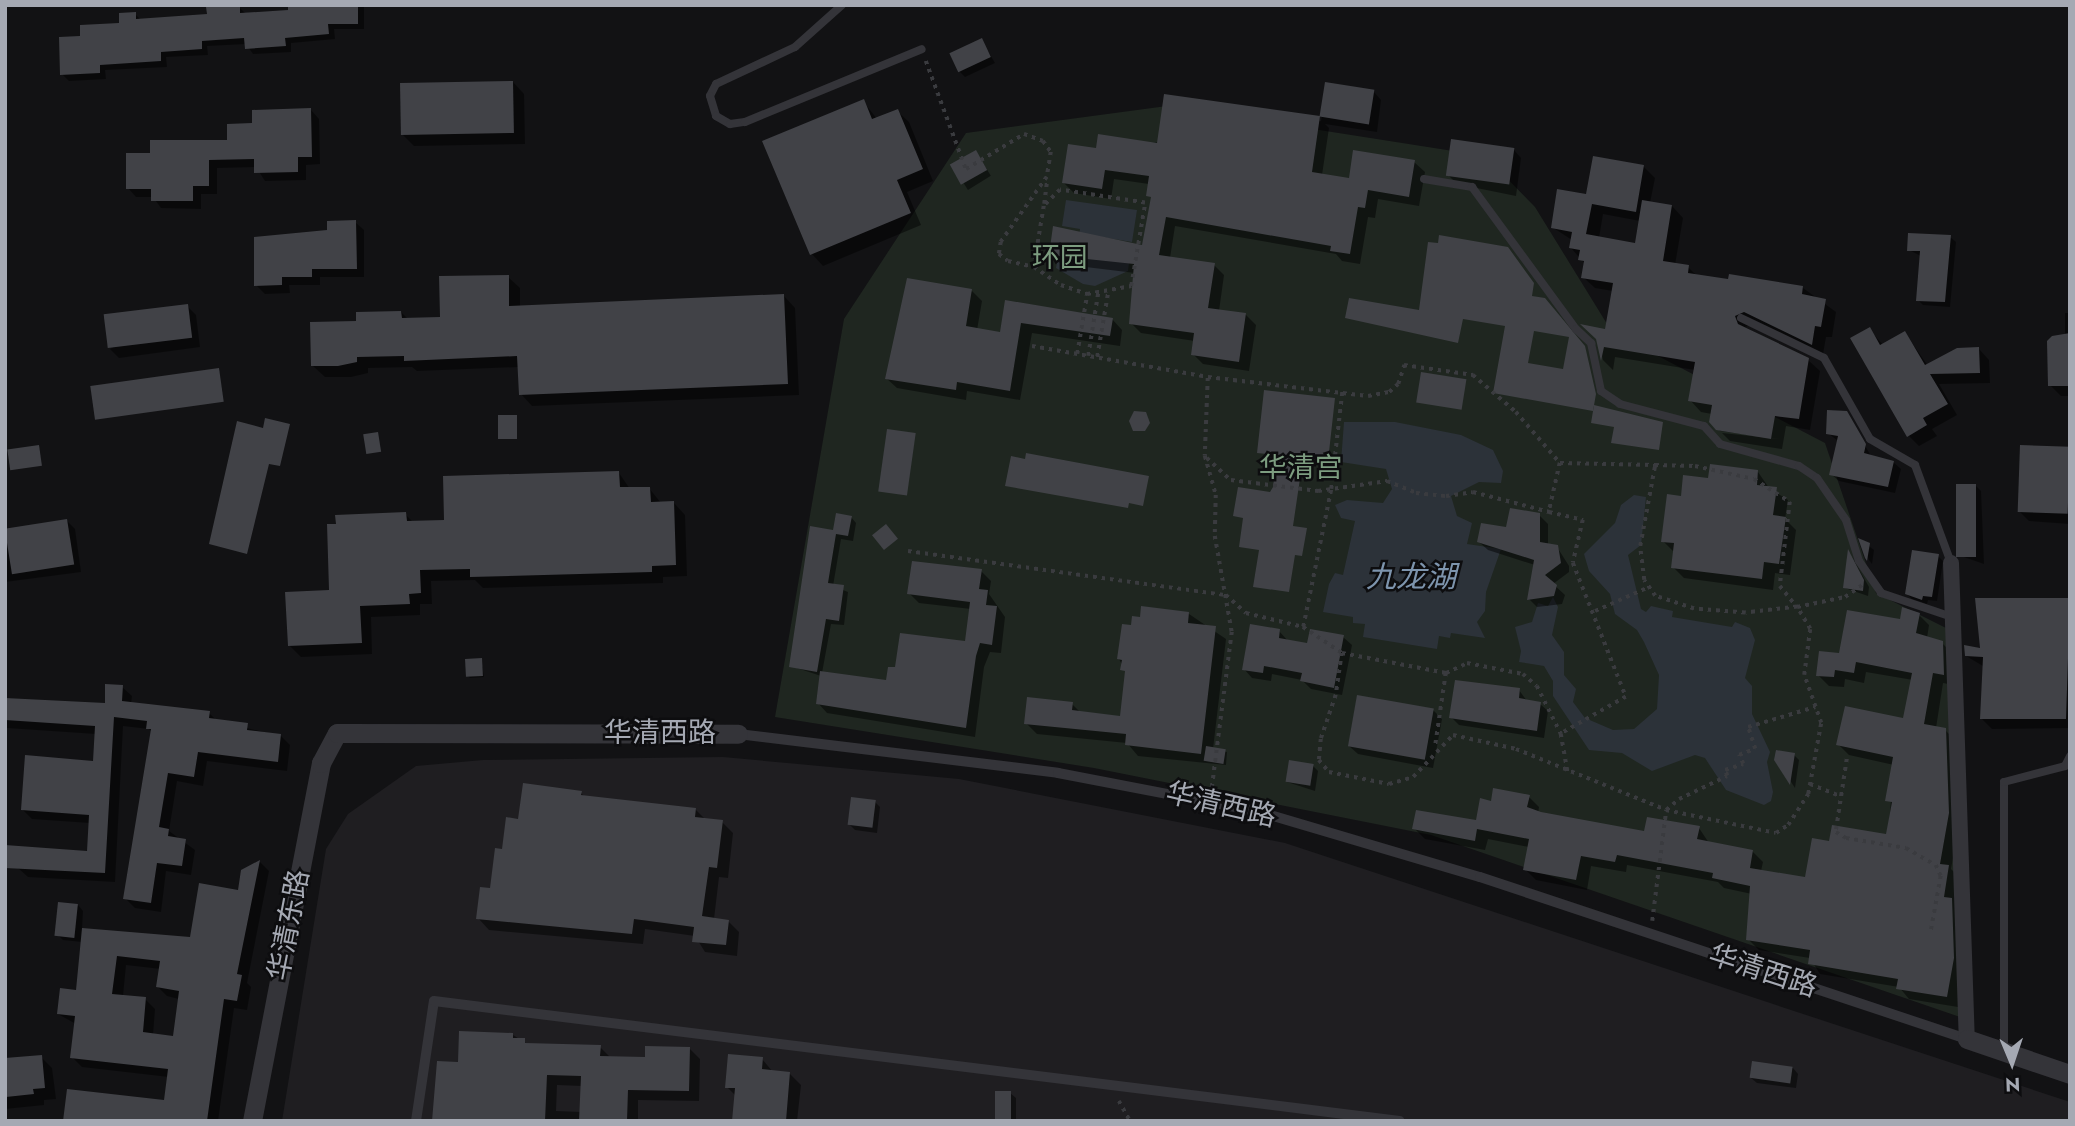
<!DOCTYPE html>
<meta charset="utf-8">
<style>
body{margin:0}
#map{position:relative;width:2075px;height:1126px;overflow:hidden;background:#121214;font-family:Jost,"Noto Sans SC",sans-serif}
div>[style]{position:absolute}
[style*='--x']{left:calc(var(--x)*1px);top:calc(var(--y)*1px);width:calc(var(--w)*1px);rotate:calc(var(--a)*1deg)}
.built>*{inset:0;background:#1f1e21}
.green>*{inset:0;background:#1f2620}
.water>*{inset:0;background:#2c3239}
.shadow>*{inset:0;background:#0007;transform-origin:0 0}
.building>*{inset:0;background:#414247;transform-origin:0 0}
.path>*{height:3.5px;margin-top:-1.75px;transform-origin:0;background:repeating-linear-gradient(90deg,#3a3b3f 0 3.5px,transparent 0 8.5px)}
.service>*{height:8px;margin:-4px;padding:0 4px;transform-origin:4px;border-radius:4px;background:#343439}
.pedestrian>*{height:10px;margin:-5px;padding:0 5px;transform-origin:5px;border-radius:5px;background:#343439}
.minor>*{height:16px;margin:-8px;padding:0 8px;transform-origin:8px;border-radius:8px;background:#343439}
.tertiary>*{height:19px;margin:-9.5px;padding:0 9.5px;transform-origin:9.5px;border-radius:9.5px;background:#343439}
span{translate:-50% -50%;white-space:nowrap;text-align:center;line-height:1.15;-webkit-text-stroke:5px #0d0d0f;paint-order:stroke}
.park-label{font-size:28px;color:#7d9d80}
.street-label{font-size:28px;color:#a5a9b3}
.water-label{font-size:30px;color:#7d94ad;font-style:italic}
.frame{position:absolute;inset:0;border:7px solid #a5a9b3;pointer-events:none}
.north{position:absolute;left:1977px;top:1028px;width:70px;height:70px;-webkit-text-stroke:5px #0d0d0f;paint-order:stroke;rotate:178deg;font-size:19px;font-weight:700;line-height:28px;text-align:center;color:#a5a9b3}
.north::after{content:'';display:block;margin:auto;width:24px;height:32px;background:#a5a9b3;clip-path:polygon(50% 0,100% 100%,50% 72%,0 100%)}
</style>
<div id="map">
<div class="built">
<i style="clip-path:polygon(723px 757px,959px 779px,1285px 843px,2070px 1102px,2070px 1121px,282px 1121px,326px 849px,348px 814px,416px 766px,483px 760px)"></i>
</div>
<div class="green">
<i style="clip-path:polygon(1167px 106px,1485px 156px,1535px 207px,1612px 332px,1825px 443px,1876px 593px,1948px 629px,1960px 1017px,1431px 835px,1094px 768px,775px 717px,844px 319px,966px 133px)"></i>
</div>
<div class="water">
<i style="clip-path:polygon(1066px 200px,1137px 210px,1132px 242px,1089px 235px,1129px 263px,1128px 271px,1095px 286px,1083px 284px,1056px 268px,1058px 257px,1076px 259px,1080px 229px,1062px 226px)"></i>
<i style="clip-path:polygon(1344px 422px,1395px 422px,1461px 435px,1493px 450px,1503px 471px,1501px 483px,1479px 482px,1451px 496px,1457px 516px,1472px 523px,1467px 544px,1501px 549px,1486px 592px,1485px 611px,1477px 622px,1485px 638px,1451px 633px,1450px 638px,1439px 636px,1437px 649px,1363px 637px,1365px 624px,1353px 623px,1353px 617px,1323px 612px,1329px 584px,1335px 573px,1343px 575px,1355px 521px,1341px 518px,1335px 505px,1347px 500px,1383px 503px,1392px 489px,1386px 469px,1341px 462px)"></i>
<i style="clip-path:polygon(1634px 495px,1646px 497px,1641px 545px,1628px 555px,1641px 609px,1646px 612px,1651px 606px,1673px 611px,1672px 617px,1732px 627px,1735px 622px,1750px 628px,1755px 640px,1745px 678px,1752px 686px,1752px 714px,1770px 752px,1767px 762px,1773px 792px,1771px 801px,1764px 805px,1726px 790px,1705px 758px,1695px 755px,1652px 771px,1622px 753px,1589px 750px,1553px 696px,1553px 681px,1544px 666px,1519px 662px,1521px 651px,1515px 627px,1532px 622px,1538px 603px,1548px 606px,1553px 597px,1558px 607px,1552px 635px,1564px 652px,1564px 675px,1576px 689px,1573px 702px,1585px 718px,1613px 730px,1634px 729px,1657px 709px,1659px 675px,1644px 642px,1637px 630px,1615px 614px,1610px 594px,1589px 571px,1584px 554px,1615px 523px,1621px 505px)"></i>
</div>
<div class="shadow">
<i style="clip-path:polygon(289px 5px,364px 5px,364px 29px,334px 29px,335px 39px,291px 43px,291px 52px,253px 54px,246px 44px,207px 46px,208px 55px,166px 57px,167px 67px,105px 70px,106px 79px,69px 81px,62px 74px,82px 38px,121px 24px,135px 14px,141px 20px,209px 16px,239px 7px,245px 13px,290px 12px)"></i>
<i style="clip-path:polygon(981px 40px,995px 63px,965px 77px,960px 72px)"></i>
<i style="clip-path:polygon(513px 82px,524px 94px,525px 144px,414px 146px,403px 135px)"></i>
<i style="clip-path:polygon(1327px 84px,1373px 91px,1381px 100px,1377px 132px,1325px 124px,1329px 128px,1322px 175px,1350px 180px,1414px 162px,1425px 172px,1419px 206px,1378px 199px,1375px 218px,1368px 217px,1360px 264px,1342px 261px,1336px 254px,1175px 226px,1170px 258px,1214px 265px,1224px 275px,1219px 311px,1246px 315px,1256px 325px,1249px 371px,1203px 364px,1193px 354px,1195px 341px,1141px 333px,1131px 323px,1135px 273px,1061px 264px,1051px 254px,1144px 248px,1152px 200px,1149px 184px,1114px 179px,1111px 199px,1074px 193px,1064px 183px,1098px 150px,1321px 121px)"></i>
<i style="clip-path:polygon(863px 101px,877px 119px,897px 111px,909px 122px,933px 181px,907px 192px,921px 225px,823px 266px,812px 254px)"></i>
<i style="clip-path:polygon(311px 110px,319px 119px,320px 164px,306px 165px,306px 180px,265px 181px,256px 167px,217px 168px,217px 194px,201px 194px,201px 209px,161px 208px,153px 197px,136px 197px,128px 188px,152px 154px,229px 142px,254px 125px)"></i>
<i style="clip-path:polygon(1513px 149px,1521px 158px,1516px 196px,1457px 184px,1448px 175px)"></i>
<i style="left:976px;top:152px;width:28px;height:27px;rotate:58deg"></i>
<i style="clip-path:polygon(evenodd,1644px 167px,1655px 178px,1650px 203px,1672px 206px,1683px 218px,1675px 265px,1688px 267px,1697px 276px,1803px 288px,1836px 312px,1832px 337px,1826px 337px,1823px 354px,1756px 323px,1745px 327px,1808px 360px,1820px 371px,1810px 430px,1786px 426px,1782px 449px,1730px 441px,1722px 433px,1780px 439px,1720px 431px,1711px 421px,1712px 414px,1701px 412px,1690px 400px,1695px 370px,1615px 357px,1613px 370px,1603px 360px,1598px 339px,1607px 331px,1613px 291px,1595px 288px,1583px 277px,1586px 265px,1571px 248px,1572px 240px,1552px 227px,1587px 196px,1644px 167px,1603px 214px,1640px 221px,1636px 245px,1599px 238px,1603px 214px)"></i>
<i style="clip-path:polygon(355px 222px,364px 230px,364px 277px,320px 277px,320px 285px,289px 285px,290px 293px,265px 294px,256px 285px,329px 232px)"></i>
<i style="clip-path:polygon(1950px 237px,1956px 242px,1950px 307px,1923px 305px,1918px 300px,1921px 256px,1909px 250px)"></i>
<i style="clip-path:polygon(508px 277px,520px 288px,520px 307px,784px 296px,795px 308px,799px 395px,532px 406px,521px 394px,519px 367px,417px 371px,412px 367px,368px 368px,368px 373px,351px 377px,325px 377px,313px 366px,358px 323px,401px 312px,408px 319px,442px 319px)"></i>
<i style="clip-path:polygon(972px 291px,982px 301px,977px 330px,1001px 334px,1007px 302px,1112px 319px,1122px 330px,1120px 346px,1032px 333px,1020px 400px,967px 391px,966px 400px,897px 388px,886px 378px)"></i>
<i style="clip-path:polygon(187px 306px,196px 315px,200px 347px,119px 358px,110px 349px)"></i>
<i style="clip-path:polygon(2065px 313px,2070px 313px,2070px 396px,2061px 396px,2050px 385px,2065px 336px)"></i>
<i style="clip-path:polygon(1869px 329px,1883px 345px,1905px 333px,1928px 366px,1979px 349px,1989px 360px,1990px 383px,1939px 384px,1957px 415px,1932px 429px,1937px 436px,1919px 446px,1909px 436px)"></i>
<i style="clip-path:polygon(1846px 413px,1871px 456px,1893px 462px,1901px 469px,1895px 493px,1839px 481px,1831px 474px,1838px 441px,1828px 433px)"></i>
<i style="clip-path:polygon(2070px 449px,2070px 524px,2029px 521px,2019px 511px)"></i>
<i style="clip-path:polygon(1758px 472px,1769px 488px,1788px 500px,1785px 519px,1796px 530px,1790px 575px,1775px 573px,1773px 590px,1684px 578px,1673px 567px,1675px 553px,1663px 541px,1682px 498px,1710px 480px)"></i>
<i style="clip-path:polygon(619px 473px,630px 489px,649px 488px,661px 503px,674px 503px,685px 515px,687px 576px,663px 577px,663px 583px,483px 588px,475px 580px,431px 581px,432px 604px,420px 604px,420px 615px,371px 617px,372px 654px,301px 657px,289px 645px,331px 592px,405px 514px,414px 523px,446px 522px)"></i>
<i style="clip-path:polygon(1975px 485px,1981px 491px,1984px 564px,1961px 556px)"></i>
<i style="clip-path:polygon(1539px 515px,1548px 524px,1548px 545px,1557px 547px,1569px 566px,1569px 572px,1553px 584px,1565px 595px,1562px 604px,1537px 607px,1529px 599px,1535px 565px,1488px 550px,1479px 542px)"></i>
<i style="clip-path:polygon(851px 517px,856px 523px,853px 541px,841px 539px,833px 586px,848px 592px,844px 625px,831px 624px,822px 673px,888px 682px,897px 669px,966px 643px,971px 609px,919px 603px,909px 593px,981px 571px,991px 581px,989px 594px,1005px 617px,1001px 653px,990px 652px,984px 667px,975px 737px,827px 713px,818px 703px,821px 676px,791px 666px,835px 532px)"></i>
<i style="clip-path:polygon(67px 521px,75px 529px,81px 572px,5px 582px,5px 530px)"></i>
<i style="clip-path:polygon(1862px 541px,1874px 550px,1872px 564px,1869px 560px)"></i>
<i style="clip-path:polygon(1850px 553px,1869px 587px,1868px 596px,1845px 588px)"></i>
<i style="clip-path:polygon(1938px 556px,1943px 561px,1937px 601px,1928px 600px,1927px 604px,1912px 599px,1906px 593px)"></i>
<i style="clip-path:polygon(2070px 599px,2070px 728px,1992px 729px,1982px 719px,1983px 666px,1966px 656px)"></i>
<i style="clip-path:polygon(1189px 614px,1226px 639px,1213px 749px,1227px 752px,1226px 765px,1138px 756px,1127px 743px,1037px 734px,1026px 723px,1072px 704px,1081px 713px,1122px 718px,1127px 674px,1119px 659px,1132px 627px)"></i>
<i style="clip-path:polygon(1919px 615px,1929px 625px,1927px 638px,1942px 643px,1953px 654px,1954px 685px,1943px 683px,1936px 728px,1945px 730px,1956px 741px,1959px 824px,1951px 869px,1959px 877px,1964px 970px,1958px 1007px,1909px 999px,1899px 987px,1820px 974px,1810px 958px,1759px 950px,1748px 939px,1752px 894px,1724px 888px,1718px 882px,1627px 865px,1626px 872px,1591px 866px,1587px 890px,1536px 880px,1525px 869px,1529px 847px,1488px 839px,1485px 850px,1425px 839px,1414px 828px,1477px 822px,1492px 803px,1529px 797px,1539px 807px,1538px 813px,1645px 833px,1699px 828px,1709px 843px,1752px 851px,1763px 862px,1761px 871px,1807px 879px,1831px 843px,1888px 836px,1894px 765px,1849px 755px,1838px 744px,1904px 720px,1913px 680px,1866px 672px,1864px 683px,1845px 679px,1844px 687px,1829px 686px,1818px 675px,1840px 655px)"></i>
<i style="clip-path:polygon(1279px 631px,1288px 641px,1309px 645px,1343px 637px,1352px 645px,1342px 695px,1311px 689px,1302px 680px,1272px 674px,1271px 681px,1252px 678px,1244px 669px)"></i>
<i style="clip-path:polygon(481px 660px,484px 677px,470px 678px,467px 675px)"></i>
<i style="clip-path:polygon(122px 687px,132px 696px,131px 704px,209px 713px,217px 721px,281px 736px,290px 745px,287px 771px,207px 761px,203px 786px,177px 781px,169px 831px,195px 850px,191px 875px,166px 871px,161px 912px,135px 908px,125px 898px,152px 732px,149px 729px,123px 726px,115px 882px,28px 877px,18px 868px,88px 852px,90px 823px,32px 819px,22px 809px,94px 763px,96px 734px,7px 728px,5px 758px,5px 700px,106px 705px)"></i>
<i style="clip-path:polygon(1519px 690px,1527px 701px,1540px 704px,1548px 711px,1544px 738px,1459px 725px,1451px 717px)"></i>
<i style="clip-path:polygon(1433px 710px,1442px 719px,1433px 768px,1358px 754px,1349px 746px)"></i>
<i style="clip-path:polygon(1794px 755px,1799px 760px,1795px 788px,1776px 759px)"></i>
<i style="clip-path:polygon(1313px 766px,1318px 771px,1315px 791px,1287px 782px)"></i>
<i style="clip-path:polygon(581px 793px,586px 798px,695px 809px,706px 820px,722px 822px,733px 833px,728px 878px,719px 877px,714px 919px,728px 921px,739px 932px,737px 956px,705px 952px,695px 936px,645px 929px,643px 944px,489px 930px,478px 918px,520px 821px)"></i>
<i style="clip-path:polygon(875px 802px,880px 807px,877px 833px,855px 830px,849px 824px)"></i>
<i style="clip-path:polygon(evenodd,260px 862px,269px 871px,247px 983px,251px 987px,247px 1010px,234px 1008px,218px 1121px,65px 1121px,165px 1102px,169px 1077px,82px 1067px,72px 1057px,76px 1024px,58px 1014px,78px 991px,82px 942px,63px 940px,58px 935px,78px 905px,83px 911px,82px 929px,191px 939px,240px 892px,242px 871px,260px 862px,126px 965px,161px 969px,157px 986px,167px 996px,179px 999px,174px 1038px,153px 1035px,155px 1009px,145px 999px,123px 996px,126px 965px)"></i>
<i style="clip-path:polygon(evenodd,513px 1035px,529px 1045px,600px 1047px,611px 1058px,646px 1059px,689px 1048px,700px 1059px,699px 1101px,638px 1100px,638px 1121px,435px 1121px,459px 1064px,513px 1035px,557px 1085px,582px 1086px,581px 1112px,556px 1111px,557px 1085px)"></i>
<i style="clip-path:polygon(41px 1057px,52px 1068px,56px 1099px,44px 1100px,44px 1105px,5px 1109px,5px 1060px)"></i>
<i style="clip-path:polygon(762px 1059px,773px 1072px,790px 1074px,801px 1085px,797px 1121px,734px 1121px,736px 1096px,727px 1087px)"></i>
<i style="clip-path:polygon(1793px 1068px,1798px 1074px,1796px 1088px,1757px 1083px,1751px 1078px)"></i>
<i style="clip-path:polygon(1010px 1093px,1016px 1098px,1016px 1121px,998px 1121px)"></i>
</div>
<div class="building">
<i style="clip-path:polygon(233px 5px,240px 5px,240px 13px,288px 10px,288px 5px,358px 5px,358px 24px,328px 24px,329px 34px,285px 38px,286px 46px,245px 49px,244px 38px,202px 41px,202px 49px,161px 52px,161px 61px,100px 65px,100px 73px,60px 75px,59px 37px,80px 36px,80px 25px,119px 23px,119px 13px,136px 12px,136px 19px,207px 14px,206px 7px)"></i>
<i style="left:982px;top:38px;width:21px;height:36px;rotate:65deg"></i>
<i style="left:513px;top:81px;width:52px;height:113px;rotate:89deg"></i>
<i style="left:1325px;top:82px;width:50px;height:35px;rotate:9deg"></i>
<i style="clip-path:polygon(1164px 94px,1320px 116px,1312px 172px,1349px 178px,1353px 150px,1415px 160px,1409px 197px,1368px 190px,1365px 208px,1358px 207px,1350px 254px,1330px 251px,1331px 246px,1166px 217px,1159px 255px,1215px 263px,1208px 308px,1246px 313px,1239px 362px,1191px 355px,1194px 333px,1129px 324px,1134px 264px,1049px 255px,1053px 226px,1142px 245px,1151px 197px,1146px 196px,1149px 176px,1105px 170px,1102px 189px,1062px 183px,1068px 144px,1096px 148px,1098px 134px,1157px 143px)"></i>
<i style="clip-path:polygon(864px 99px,872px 119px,898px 109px,923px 169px,897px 180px,911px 213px,810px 255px,762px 141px)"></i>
<i style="clip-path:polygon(311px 108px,312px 157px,298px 157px,298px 172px,254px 173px,254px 159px,209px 160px,209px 186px,193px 186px,193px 201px,151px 201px,151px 189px,126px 189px,126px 153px,150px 153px,150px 140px,227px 140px,227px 124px,252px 123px,252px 110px)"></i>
<i style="left:1451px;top:139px;width:64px;height:37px;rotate:8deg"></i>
<i style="left:976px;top:150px;width:23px;height:30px;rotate:61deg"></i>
<i style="clip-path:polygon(1593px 156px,1644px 165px,1636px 212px,1592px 204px,1586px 234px,1635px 243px,1642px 200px,1672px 205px,1663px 261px,1689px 265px,1688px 273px,1728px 279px,1729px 274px,1803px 286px,1802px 294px,1826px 299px,1821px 327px,1815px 326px,1812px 345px,1744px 312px,1735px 316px,1738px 324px,1809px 358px,1799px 419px,1775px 416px,1771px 439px,1716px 430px,1709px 422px,1712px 405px,1688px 401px,1695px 362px,1604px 347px,1601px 361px,1596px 339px,1580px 324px,1605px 329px,1613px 283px,1581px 278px,1584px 261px,1578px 260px,1580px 250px,1569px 248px,1572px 232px,1551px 228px,1557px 189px,1586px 194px)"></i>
<i style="clip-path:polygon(356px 220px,357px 269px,312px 269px,312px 277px,282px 277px,282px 285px,254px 286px,254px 237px,327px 230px,327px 221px)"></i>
<i style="clip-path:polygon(1908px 233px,1951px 235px,1945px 302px,1916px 301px,1920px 251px,1907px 251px)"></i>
<i style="clip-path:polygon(evenodd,1439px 235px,1508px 247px,1534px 283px,1532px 296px,1545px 298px,1585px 346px,1596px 394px,1593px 411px,1493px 393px,1505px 326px,1463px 319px,1458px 343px,1345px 318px,1349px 298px,1419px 310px,1428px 242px,1438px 243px,1439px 235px,1534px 331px,1569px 337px,1563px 369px,1528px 363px,1534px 331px)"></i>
<i style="clip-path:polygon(509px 275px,509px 306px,784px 294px,788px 384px,519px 395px,517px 356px,404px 361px,404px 356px,357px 357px,357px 362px,338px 366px,311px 366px,310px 322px,356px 321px,356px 312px,401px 311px,402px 318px,440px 317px,439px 276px)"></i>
<i style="clip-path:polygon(907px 278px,972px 289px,966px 326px,1000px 332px,1005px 300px,1113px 318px,1110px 336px,1021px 323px,1010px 391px,957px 382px,956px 390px,885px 379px)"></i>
<i style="left:188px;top:304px;width:34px;height:85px;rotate:83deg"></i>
<i style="clip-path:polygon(1870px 327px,1880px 345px,1905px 331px,1925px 365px,1957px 348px,1979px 347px,1980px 373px,1930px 374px,1948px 404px,1923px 418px,1927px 425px,1907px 437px,1850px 338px)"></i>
<i style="clip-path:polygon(2070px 333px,2070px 386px,2048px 386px,2047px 341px,2052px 336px)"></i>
<i style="left:219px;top:368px;width:34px;height:130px;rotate:82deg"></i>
<i style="left:1421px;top:372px;width:46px;height:31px;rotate:9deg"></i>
<i style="clip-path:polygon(1264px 390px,1335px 398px,1328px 461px,1309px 459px,1309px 465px,1302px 465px,1293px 526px,1307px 528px,1302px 556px,1295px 555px,1289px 592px,1253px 587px,1259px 550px,1239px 547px,1243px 518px,1233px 516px,1238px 487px,1270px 492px,1273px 487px,1277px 455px,1257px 453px)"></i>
<i style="clip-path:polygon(1594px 405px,1663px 422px,1659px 450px,1611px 443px,1614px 427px,1591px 423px)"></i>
<i style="clip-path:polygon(1827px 410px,1847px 411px,1866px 444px,1864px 453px,1894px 461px,1888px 487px,1829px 475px,1838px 436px,1826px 434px)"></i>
<i style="clip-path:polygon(1134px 411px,1146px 412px,1150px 423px,1145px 431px,1133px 431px,1129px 421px)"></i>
<i style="left:498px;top:415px;width:19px;height:24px"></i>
<i style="clip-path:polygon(265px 418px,290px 424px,280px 466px,269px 464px,247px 554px,209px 544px,237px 421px,263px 428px)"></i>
<i style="left:887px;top:429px;width:29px;height:63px;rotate:8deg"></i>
<i style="left:378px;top:432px;width:20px;height:15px;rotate:81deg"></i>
<i style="left:39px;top:445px;width:21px;height:32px;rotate:82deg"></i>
<i style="left:2020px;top:445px;width:50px;height:67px;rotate:2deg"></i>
<i style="clip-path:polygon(1026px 453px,1149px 476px,1143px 506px,1129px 503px,1128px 508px,1005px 486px,1011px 456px,1025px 459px)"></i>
<i style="clip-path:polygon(1710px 464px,1758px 470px,1757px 485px,1777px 487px,1773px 515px,1786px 517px,1779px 564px,1764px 562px,1762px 579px,1671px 568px,1674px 543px,1661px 542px,1667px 494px,1681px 496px,1683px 475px,1708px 478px)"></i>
<i style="clip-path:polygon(619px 471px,620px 487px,650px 487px,651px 502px,674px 501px,676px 565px,652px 566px,652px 572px,470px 577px,470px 569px,420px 570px,421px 593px,409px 594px,410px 604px,360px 606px,362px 643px,288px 646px,285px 592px,329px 590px,327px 524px,336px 524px,335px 515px,406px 512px,407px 521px,444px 520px,443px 476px)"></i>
<i style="left:1956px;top:484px;width:20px;height:73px"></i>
<i style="clip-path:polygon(1510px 508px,1540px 513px,1540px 542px,1558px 545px,1561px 563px,1545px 575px,1557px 585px,1554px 596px,1527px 600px,1534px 560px,1477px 542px,1481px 523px,1506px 527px)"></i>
<i style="clip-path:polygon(836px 513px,852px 516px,848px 536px,836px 534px,828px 583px,844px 585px,839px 621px,826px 619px,817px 672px,789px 667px,810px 526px,833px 530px)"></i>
<i style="left:67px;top:519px;width:46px;height:63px;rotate:81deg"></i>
<i style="left:886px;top:524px;width:19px;height:18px;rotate:51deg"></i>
<i style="clip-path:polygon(1858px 538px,1870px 543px,1867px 561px,1865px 558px)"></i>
<i style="clip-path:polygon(1848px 549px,1864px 580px,1863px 591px,1843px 588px)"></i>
<i style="clip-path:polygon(1912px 550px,1939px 554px,1932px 597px,1923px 596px,1922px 600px,1905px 594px)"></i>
<i style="clip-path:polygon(912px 561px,982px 569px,979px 589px,988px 590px,986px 605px,997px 606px,992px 645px,980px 643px,976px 656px,966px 728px,816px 704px,820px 671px,886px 680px,888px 667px,895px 667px,900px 633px,965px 641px,970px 602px,907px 594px)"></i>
<i style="clip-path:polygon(1975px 598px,2070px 598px,2066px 719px,1980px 719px,1983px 657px,1965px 656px,1964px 645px,1980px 648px)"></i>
<i style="clip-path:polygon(1141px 606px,1189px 612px,1188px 623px,1216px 626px,1201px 754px,1125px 745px,1126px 734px,1024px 724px,1027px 697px,1073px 702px,1072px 710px,1120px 716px,1125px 671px,1120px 670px,1122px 660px,1117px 659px,1122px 624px,1131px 625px,1132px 616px,1140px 617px)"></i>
<i style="clip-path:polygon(1902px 607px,1920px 613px,1916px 633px,1943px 641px,1944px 675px,1933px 673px,1924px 724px,1946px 728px,1949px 813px,1940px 864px,1949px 865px,1944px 897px,1952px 898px,1954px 958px,1947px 997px,1896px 989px,1898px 979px,1808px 964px,1810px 950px,1746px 940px,1750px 886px,1712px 878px,1713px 873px,1617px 855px,1615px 862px,1581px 856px,1576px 880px,1523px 870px,1529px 839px,1477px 829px,1475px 841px,1412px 829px,1416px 810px,1476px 820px,1480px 798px,1491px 801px,1493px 788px,1530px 795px,1527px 807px,1541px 812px,1644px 831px,1647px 817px,1700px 826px,1697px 839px,1753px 850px,1750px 868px,1805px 877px,1812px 838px,1829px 841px,1832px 825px,1886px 834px,1892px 802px,1885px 801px,1893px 757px,1836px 745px,1845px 706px,1903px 718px,1912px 673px,1856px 662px,1854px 673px,1835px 670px,1834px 677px,1816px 676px,1819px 651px,1839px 653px,1847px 610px,1900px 619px)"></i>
<i style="clip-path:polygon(1250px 624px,1280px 629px,1279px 638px,1307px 643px,1310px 629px,1344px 635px,1334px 688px,1300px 681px,1302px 673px,1264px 666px,1263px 673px,1242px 670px)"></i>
<i style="left:482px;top:658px;width:18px;height:17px;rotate:87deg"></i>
<i style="clip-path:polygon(1455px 680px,1520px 688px,1519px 698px,1541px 702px,1537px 731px,1449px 718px)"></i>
<i style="clip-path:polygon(105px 684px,123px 685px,122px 701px,210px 711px,209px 718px,248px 723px,247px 730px,281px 734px,278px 762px,198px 752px,194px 777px,168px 773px,159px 827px,169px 829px,168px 836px,186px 839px,182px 866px,157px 863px,151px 903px,123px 899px,151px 729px,146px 729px,147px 721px,114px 717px,105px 873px,5px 868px,5px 845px,87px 851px,89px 815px,21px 810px,25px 755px,93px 761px,95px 726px,5px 720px,5px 698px,105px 703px)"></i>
<i style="left:1357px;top:695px;width:78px;height:52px;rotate:10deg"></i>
<i style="left:1206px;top:746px;width:20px;height:15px;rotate:9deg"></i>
<i style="clip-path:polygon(1776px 750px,1795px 753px,1790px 785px,1774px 760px)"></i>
<i style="left:1289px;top:760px;width:25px;height:22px;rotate:9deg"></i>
<i style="clip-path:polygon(523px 783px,582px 791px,581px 795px,696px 808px,695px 817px,723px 820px,717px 868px,709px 867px,702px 916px,729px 920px,726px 945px,692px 942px,694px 927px,634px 919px,632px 934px,476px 919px,480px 887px,490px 888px,495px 848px,502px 849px,506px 817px,518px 819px)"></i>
<i style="left:851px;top:797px;width:25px;height:28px;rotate:7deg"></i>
<i style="clip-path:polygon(evenodd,260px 860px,237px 974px,242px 975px,237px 1001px,224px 999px,207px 1121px,63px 1121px,67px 1089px,164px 1100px,168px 1069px,70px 1058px,75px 1016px,57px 1014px,60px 988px,76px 990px,82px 928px,190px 937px,199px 883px,238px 890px,241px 870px,260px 860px,117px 956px,160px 961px,156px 987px,179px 991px,173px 1036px,143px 1032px,146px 997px,112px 994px,117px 956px)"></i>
<i style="left:58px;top:902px;width:20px;height:34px;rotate:6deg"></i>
<i style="clip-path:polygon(459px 1031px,513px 1033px,513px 1038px,525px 1038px,525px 1043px,601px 1045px,600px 1056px,645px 1057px,645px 1046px,690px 1047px,689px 1091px,628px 1090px,627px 1121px,579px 1121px,581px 1076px,547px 1075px,545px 1121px,432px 1121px,437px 1061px,458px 1062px)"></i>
<i style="clip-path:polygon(728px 1054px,763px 1057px,762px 1069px,790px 1072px,786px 1121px,732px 1121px,735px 1088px,725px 1088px)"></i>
<i style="clip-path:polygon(42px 1055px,45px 1088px,33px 1089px,34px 1094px,6px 1097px,5px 1058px)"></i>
<i style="left:1752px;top:1061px;width:41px;height:17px;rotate:8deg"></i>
<i style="left:995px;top:1091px;width:16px;height:30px"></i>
</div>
<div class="path">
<i style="--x:926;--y:61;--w:115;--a:69.7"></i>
<i style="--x:966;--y:169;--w:68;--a:-31.1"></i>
<i style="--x:1024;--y:134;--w:20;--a:20"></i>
<i style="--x:1043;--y:141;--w:14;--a:54"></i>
<i style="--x:1051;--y:152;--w:25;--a:99"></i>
<i style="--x:1047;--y:177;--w:80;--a:125.3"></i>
<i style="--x:1001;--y:242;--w:12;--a:99"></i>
<i style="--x:999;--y:254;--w:11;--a:38"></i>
<i style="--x:1008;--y:261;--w:27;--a:13"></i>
<i style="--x:1034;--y:267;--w:32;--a:34"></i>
<i style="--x:1061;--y:285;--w:28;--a:19"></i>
<i style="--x:1087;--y:294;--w:45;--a:-10.3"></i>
<i style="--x:1131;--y:286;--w:84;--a:-80.4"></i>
<i style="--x:1145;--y:203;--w:86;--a:-171.3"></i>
<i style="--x:1060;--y:190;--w:23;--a:135"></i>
<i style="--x:1044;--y:206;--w:62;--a:99.3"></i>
<i style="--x:1044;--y:204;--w:23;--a:-83"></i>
<i style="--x:1032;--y:346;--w:179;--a:10"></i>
<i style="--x:1208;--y:377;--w:161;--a:6.8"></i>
<i style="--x:1368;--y:396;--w:21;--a:-11"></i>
<i style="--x:1389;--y:392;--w:12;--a:-42"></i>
<i style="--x:1398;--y:384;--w:20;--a:-72"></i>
<i style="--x:1404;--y:365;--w:70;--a:8.2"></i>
<i style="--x:1473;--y:375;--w:57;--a:40.7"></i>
<i style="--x:1516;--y:412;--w:67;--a:49.2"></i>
<i style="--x:1560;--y:463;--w:95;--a:1.2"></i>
<i style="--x:1077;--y:354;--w:61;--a:-80.5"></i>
<i style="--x:1088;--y:356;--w:64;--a:-81"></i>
<i style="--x:1097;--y:357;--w:66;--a:-80.4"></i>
<i style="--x:1208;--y:378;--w:78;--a:92.2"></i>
<i style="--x:1205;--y:456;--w:41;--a:74.2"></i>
<i style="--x:1216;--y:495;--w:41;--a:91.4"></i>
<i style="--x:1215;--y:536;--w:97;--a:80"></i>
<i style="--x:1232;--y:632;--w:158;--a:97.3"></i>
<i style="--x:1207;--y:458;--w:33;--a:43"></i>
<i style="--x:1231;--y:480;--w:88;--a:7.2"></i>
<i style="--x:1318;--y:491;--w:70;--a:-8.2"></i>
<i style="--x:1387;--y:481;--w:31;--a:22"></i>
<i style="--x:1416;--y:493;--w:30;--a:6"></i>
<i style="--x:1446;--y:496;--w:27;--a:-8"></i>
<i style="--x:1473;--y:492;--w:79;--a:14.7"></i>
<i style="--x:1560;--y:463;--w:50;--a:102.7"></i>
<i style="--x:1549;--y:512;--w:35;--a:13"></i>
<i style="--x:1583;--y:520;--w:44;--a:103.1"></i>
<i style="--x:1573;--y:563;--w:144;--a:68.4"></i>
<i style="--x:1626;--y:697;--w:75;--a:150.4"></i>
<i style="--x:1655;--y:465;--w:40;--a:1.4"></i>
<i style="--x:1695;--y:466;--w:60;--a:12.4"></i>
<i style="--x:1754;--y:479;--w:43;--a:32.6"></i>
<i style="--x:1790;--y:502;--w:85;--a:96.8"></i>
<i style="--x:1780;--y:586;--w:27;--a:51"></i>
<i style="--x:1797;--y:607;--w:52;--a:173.4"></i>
<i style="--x:1745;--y:613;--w:51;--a:-175.5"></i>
<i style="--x:1694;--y:609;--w:41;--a:-161.6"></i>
<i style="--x:1655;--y:596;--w:19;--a:-125"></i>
<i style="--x:1644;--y:580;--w:34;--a:-97"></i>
<i style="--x:1640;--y:546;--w:82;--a:-79.5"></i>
<i style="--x:908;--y:551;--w:321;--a:7.9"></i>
<i style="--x:1226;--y:595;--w:27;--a:42"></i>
<i style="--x:1246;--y:613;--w:59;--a:13.8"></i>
<i style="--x:1303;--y:627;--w:47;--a:33.7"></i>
<i style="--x:1342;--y:653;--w:106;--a:10.9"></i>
<i style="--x:1446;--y:673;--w:76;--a:98.3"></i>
<i style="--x:1595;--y:611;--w:59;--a:-24"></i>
<i style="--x:1303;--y:627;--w:141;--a:-78.5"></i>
<i style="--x:1331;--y:489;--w:98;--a:-83.5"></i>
<i style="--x:1342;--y:653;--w:42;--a:98.1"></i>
<i style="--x:1336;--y:695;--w:46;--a:108.8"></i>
<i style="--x:1321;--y:739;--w:21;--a:95"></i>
<i style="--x:1319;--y:760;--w:16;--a:50"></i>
<i style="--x:1329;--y:772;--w:61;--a:11.3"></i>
<i style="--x:1389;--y:784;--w:25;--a:-16"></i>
<i style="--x:1413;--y:777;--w:58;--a:-46.4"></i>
<i style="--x:1453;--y:735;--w:65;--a:12.5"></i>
<i style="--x:1516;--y:749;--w:162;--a:22.1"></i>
<i style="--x:1666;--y:810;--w:112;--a:11.8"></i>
<i style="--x:1776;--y:833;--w:14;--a:-34"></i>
<i style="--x:1788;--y:825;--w:37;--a:-57"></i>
<i style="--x:1808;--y:794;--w:72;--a:-79.6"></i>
<i style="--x:1821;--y:723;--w:51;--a:-109.5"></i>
<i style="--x:1804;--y:675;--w:46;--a:-82.6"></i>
<i style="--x:1810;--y:629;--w:26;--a:-121"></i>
<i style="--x:1797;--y:607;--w:49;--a:-11.8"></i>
<i style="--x:1845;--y:597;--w:21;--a:-35"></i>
<i style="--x:1446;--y:673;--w:23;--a:-25"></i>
<i style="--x:1467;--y:663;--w:57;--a:11.1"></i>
<i style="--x:1523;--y:674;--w:18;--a:41"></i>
<i style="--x:1537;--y:686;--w:54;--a:63.4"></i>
<i style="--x:1561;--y:734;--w:40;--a:80"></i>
<i style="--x:1847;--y:759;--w:74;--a:98.6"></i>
<i style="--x:1836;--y:832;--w:12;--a:31"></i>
<i style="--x:1846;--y:838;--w:61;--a:9.5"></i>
<i style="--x:1906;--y:848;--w:34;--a:30"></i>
<i style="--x:1936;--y:865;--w:12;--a:66"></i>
<i style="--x:1941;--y:876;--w:56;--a:100.3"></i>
<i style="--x:1810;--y:784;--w:32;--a:22"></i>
<i style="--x:1652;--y:921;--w:112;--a:-82.8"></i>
<i style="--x:1666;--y:810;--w:17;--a:-40"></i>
<i style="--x:1679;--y:799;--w:53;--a:-25.6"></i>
<i style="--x:1727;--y:776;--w:6;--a:-108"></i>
<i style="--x:1725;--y:770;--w:19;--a:-18"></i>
<i style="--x:1743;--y:764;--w:10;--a:-114"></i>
<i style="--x:1739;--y:755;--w:17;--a:-21"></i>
<i style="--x:1755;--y:749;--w:23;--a:-108"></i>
<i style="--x:1748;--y:727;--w:70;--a:-16.6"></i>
<i style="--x:1119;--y:1101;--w:23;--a:61"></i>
</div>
<div class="service">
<i style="--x:842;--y:5;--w:63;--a:138.2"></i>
<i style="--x:795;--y:47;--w:87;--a:154.9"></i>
<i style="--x:716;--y:84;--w:13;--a:117"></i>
<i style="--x:710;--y:96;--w:21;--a:73"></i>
<i style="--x:716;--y:116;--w:16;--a:30"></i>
<i style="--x:730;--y:124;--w:15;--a:-8"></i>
<i style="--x:745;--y:122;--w:191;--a:-22.4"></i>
<i style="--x:1424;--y:179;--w:49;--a:9.5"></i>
<i style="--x:1472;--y:187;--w:176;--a:53.8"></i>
<i style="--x:1576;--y:329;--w:21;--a:43"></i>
<i style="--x:1591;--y:343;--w:49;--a:78.2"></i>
<i style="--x:1601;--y:391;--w:23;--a:34"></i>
<i style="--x:1620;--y:404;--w:87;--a:14.7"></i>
<i style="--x:1704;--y:426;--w:24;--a:48"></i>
<i style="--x:1720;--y:444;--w:82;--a:15.6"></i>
<i style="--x:1799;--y:466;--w:22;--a:34"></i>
<i style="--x:1817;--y:478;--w:51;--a:55.4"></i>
<i style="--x:1846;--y:520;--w:43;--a:72.4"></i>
<i style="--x:1859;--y:561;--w:39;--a:55"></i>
<i style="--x:1881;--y:593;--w:75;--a:18.7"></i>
<i style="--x:1741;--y:318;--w:92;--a:25.7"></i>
<i style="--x:1824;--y:358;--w:93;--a:60.4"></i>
<i style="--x:1870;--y:439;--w:52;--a:30"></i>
<i style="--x:1915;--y:465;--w:104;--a:69.8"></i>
<i style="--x:2004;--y:1050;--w:268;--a:-90"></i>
<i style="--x:2004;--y:782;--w:63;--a:-14.7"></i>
<i style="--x:2065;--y:766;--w:11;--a:-63"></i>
</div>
<div class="pedestrian">
<i style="--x:738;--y:734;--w:322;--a:6.9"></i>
<i style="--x:1058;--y:773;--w:206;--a:10.9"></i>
<i style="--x:1260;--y:812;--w:229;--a:16.5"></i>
<i style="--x:1480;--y:877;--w:513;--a:18.4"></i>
<i style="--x:416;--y:1121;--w:121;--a:-81.5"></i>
<i style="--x:434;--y:1001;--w:973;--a:7.08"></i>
</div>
<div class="minor">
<i style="--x:1951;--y:563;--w:476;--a:88.1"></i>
</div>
<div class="tertiary">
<i style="--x:1967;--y:1039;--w:109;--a:18.8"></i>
<i style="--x:252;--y:1121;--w:365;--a:-79.1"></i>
<i style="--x:321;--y:763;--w:34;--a:-62"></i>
<i style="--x:337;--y:733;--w:401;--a:0.1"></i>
</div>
<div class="park-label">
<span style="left:1060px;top:258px">环园</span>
<span style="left:1301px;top:468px">华清宫</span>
</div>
<div class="street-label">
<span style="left:660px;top:733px">华清西路</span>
<span style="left:1221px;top:805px;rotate:13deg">华清西路</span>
<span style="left:289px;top:925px;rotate:-79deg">华清东路</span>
<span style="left:1763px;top:971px;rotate:18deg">华清西路</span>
</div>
<div class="water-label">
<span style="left:1411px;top:577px">九龙湖</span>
</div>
<div class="frame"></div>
<div class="north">N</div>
</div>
